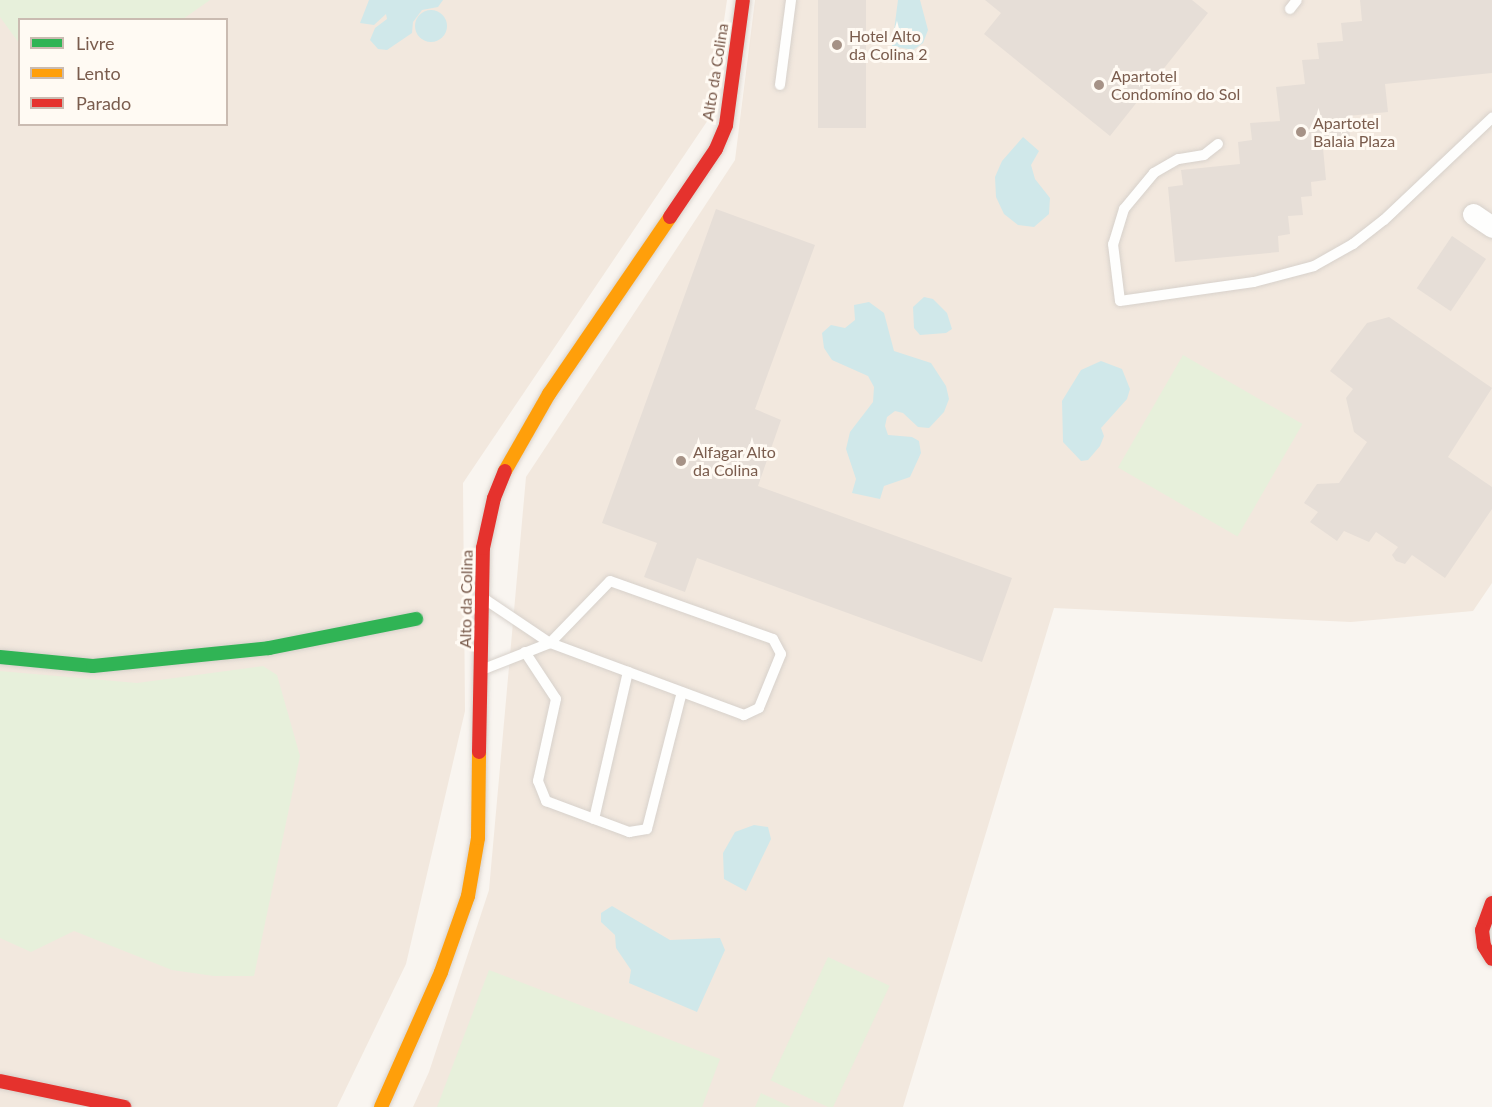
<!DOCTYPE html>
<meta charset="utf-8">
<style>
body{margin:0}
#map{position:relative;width:1492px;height:1107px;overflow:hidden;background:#f9f5f0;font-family:Lato,sans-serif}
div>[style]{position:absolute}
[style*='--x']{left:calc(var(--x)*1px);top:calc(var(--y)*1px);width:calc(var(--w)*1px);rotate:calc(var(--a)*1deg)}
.residential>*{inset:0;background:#f2e8de}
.green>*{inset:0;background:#e7f0db;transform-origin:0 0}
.water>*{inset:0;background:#d0e8ea}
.round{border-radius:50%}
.building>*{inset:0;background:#e6ded7;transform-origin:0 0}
.roads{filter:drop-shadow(0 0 2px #d7d1cb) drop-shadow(0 0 2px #d7d1cb)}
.lane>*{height:10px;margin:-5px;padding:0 5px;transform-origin:5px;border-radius:5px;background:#fefefd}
.street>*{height:21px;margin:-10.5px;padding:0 10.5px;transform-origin:10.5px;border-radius:10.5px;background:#fefefd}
.fast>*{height:14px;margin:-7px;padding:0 7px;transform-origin:7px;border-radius:7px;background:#30b455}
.slow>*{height:14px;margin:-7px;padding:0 7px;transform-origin:7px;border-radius:7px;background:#ff9f0a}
.jam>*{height:14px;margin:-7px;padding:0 7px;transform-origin:7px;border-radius:7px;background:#e5322d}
.dots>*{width:16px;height:16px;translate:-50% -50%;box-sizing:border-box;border:3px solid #fffaf3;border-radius:50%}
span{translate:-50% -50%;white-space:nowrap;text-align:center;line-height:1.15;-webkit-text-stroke:6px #fffaf3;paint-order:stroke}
.poi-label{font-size:16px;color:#7a5c4d}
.left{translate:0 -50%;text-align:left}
.street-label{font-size:16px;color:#7a5c4d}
.legend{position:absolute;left:18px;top:18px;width:210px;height:108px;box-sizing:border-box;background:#fffaf3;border:2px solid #cabbb1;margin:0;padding:8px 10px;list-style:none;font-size:18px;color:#7a5c4d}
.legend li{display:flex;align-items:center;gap:12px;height:30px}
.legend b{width:30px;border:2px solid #cabbb1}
</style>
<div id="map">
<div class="residential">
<i style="clip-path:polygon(evenodd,0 0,727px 0,710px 117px,463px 483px,465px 711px,406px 964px,337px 1107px,0 1107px,0 0,20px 20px,226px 20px,226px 124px,20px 124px,20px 20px)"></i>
<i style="clip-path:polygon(755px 0,1492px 0,1492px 583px,1473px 611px,1351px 622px,1054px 608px,903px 1107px,413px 1107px,429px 1072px,489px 890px,526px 477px,735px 160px)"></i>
</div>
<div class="green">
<i style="clip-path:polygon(0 0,210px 0,183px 19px,20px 20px,19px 43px,0 17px)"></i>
<i style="left:1183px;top:355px;width:138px;height:130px;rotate:30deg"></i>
<i style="clip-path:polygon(263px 666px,277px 675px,300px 756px,254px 976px,214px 976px,172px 970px,74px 931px,31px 952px,0 938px,0 671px,137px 683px)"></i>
<i style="left:828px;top:957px;width:68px;height:136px;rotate:25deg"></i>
<i style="clip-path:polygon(489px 970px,720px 1059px,702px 1107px,437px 1107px)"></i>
<i style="clip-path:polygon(761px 1093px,791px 1107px,755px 1107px)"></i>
</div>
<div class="water">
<i style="clip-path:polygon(369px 0,443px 0,438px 7px,422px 10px,413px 22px,412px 33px,387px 50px,378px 49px,370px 40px,375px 28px,387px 19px,386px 14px,374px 25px,360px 23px)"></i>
<i style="clip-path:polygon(898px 0,920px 0,928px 30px,923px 43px,913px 50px,892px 46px)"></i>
<i class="round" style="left:415px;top:10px;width:32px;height:32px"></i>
<i style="clip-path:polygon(1023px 137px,1039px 151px,1031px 165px,1035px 179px,1050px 198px,1049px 214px,1034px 227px,1018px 225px,1004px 214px,996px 197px,995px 177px,1002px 161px)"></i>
<i style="clip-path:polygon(924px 297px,933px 299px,947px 313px,952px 329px,946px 333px,920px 335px,914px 328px,913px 307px)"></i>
<i style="clip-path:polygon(869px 302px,884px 313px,894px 351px,931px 363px,946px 386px,949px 399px,944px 412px,929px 428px,918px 427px,903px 413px,895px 411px,887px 417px,885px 426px,888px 435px,912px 437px,919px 441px,921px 453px,910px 477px,884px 486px,880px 499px,852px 493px,856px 479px,846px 449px,850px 432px,873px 402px,874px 387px,868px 376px,832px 360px,824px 348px,822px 333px,831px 325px,845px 328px,855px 320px,854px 305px)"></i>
<i style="clip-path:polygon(1101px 361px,1122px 369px,1130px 389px,1127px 399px,1101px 428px,1104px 436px,1100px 446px,1088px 460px,1081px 461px,1063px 442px,1062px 401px,1081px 370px)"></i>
<i style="clip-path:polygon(754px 825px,768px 827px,771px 839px,746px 891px,724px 879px,723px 853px,735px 832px)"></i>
<i style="clip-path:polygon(612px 906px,670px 940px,720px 938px,725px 950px,697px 1012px,629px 983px,631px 970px,616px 948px,615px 935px,601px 922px,601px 913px)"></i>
</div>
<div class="building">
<i style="left:818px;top:0;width:48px;height:128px"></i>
<i style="clip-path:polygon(985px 0,1192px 0,1208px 13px,1110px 136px,984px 34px,1001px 13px)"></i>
<i style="clip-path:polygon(1360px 0,1492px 0,1492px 73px,1385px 84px,1388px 112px,1348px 116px,1351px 145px,1323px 148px,1326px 180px,1311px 182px,1312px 196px,1301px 197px,1303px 215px,1288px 216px,1290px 234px,1278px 236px,1279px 252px,1175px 262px,1168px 187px,1183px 185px,1181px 170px,1240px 164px,1238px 142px,1252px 140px,1250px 123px,1280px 121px,1276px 87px,1305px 84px,1302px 60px,1319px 59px,1317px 43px,1343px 41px,1341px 23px,1362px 21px)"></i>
<i style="clip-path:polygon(716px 209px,815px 245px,755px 409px,781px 420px,758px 486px,1012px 578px,982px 662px,697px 558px,685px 592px,644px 577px,657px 543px,602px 523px)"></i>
<i style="left:1452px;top:236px;width:41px;height:63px;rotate:34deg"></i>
<i style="clip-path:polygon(1389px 317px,1492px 388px,1448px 457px,1492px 487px,1492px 509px,1445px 578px,1412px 555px,1405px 564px,1396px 561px,1392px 555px,1398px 547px,1376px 532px,1369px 542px,1344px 531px,1337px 541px,1310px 522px,1318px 512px,1304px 503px,1317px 484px,1339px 483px,1367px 442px,1354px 432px,1346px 398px,1353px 389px,1330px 371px,1367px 323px)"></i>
</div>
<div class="roads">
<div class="lane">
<i style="--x:1290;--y:9;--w:11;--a:-52"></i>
<i style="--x:780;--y:85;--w:86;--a:-82.6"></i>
<i style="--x:1218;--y:144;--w:18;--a:142"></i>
<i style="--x:1204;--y:155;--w:26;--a:171"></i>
<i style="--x:1178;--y:159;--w:28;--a:150"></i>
<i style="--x:1154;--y:173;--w:47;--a:129.8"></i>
<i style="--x:1124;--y:209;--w:37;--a:107"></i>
<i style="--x:1113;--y:244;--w:57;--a:83"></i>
<i style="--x:1120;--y:301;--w:135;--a:-8.1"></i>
<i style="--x:1254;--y:282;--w:62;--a:-14.9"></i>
<i style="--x:1314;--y:266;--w:45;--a:-29.4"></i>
<i style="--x:1353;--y:244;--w:39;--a:-38"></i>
<i style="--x:1384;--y:220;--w:149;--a:-43.4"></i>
<i style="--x:525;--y:652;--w:56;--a:56.6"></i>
<i style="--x:556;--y:699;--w:84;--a:102.4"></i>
<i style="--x:538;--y:781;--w:22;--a:68"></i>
<i style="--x:546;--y:801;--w:89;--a:20.5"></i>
<i style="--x:629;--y:832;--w:18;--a:-9"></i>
<i style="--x:647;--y:829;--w:141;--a:-75.7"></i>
<i style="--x:484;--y:669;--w:71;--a:-21.5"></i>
<i style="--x:550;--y:643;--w:86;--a:-45.9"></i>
<i style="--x:610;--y:581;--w:173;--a:19.6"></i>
<i style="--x:773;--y:639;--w:17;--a:62"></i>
<i style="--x:781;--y:654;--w:58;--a:112.2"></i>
<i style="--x:759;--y:708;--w:17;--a:155"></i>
<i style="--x:744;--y:715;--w:207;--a:-159.6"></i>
<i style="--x:550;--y:643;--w:77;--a:-146.1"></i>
<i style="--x:594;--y:819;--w:151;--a:-77"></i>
</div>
<div class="street">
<i style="--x:1473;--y:214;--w:23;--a:34"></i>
</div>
<div class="fast">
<i style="--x:0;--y:657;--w:93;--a:5.5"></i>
<i style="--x:93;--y:666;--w:177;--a:-5.8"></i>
<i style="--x:269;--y:648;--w:150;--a:-11.2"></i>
</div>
<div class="slow">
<i style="--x:505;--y:471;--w:89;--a:-60.3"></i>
<i style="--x:549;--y:394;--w:214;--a:-55.6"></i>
<i style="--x:381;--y:1107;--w:148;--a:-66"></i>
<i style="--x:441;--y:972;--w:81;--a:-70.4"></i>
<i style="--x:468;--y:896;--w:59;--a:-80.2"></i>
<i style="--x:478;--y:838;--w:86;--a:-89.3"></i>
</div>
<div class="jam">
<i style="--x:670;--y:217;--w:82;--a:-55.9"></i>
<i style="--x:716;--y:149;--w:26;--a:-67"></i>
<i style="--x:726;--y:125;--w:126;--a:-82.3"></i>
<i style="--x:479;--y:752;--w:204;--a:-88.9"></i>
<i style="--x:483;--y:548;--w:51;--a:-77.6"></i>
<i style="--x:494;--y:498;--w:29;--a:-68"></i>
<i style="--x:1492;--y:903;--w:29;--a:110"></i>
<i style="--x:1482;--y:930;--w:16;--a:83"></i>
<i style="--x:1484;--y:946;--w:15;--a:58"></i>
<i style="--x:0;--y:1081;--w:127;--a:11.8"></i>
</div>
</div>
<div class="dots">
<i style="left:837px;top:45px;background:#a69286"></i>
<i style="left:1099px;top:85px;background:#a69286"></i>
<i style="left:1301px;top:132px;background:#a69286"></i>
<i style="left:681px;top:461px;background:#a69286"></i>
</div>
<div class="poi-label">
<span class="left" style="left:849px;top:45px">Hotel Alto<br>da Colina 2</span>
<span class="left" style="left:1111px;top:85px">Apartotel<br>Condomíno do Sol</span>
<span class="left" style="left:1313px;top:132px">Apartotel<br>Balaia Plaza</span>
<span class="left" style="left:693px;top:461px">Alfagar Alto<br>da Colina</span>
</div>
<div class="street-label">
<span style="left:715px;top:72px;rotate:-81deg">Alto da Colina</span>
<span style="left:466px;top:599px;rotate:-89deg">Alto da Colina</span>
</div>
<ul class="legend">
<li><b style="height:8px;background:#30b455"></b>Livre</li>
<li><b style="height:8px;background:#ff9f0a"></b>Lento</li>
<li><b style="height:8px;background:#e5322d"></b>Parado</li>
</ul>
</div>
